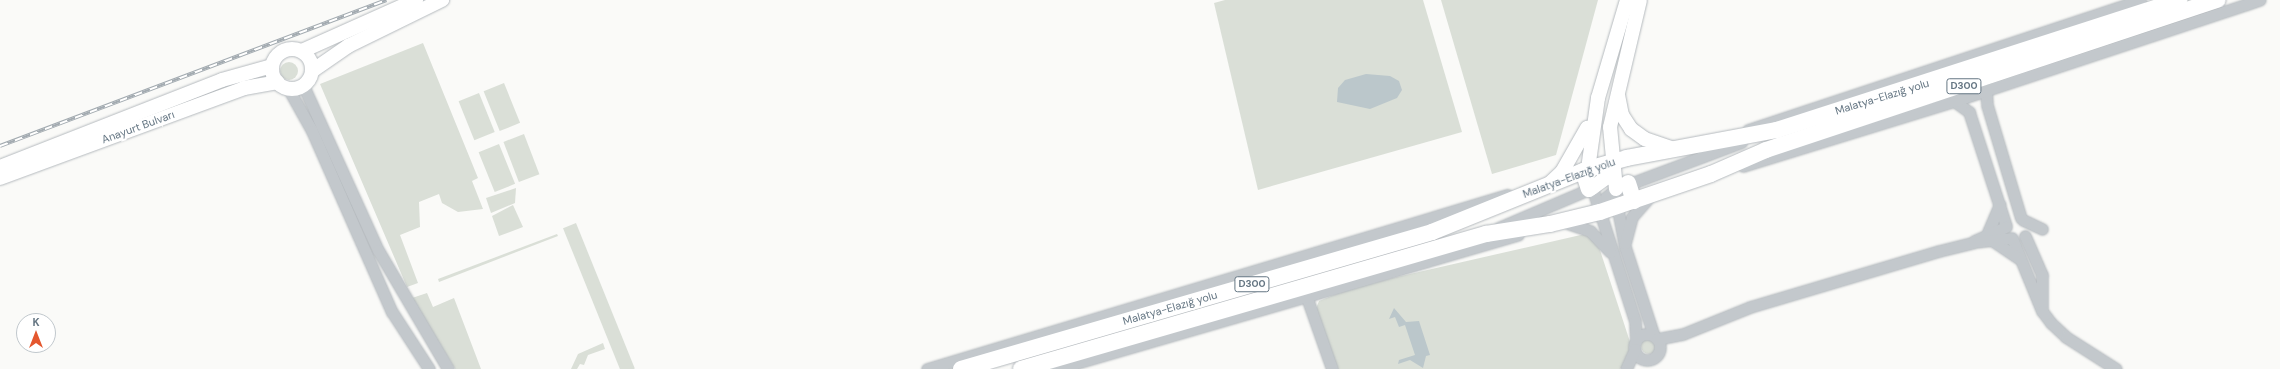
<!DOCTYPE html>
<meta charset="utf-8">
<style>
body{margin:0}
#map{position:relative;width:2280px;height:369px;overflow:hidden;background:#fafaf8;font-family:"DM Sans",sans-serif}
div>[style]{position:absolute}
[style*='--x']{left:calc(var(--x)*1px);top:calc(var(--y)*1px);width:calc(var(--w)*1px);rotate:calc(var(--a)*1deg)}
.green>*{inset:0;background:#dadfd7;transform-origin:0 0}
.round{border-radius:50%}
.water>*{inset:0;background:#bbc7cb}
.roads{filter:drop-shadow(0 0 1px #b5babe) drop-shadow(0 0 1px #b5babe)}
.minor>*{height:11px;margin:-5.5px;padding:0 5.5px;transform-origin:5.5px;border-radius:5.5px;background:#c3c8cc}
.minor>.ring{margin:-5.5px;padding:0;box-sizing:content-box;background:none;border:11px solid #c3c8cc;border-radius:50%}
.major>*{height:14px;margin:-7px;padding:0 7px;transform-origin:7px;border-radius:7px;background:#fff}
.major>.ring{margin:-7px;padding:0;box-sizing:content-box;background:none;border:14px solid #fff;border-radius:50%}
.highway>*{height:16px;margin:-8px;padding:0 8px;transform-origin:8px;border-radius:8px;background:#fff}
.rail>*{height:4px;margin-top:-2px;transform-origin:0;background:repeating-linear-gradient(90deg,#fff 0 8px,#a2aab0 0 16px);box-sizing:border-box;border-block:1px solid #a2aab0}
span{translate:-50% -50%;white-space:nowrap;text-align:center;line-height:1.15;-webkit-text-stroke:4px #fff;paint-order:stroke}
.shield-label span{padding:1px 3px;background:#fff;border:1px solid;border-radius:3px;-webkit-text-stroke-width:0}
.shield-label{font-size:10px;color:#657683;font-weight:700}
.street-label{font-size:11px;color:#657683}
.north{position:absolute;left:16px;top:313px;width:40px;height:40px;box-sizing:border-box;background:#fff;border:1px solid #c1c8cd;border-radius:50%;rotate:0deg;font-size:11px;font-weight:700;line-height:16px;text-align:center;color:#657683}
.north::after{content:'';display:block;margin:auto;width:14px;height:18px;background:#e4572e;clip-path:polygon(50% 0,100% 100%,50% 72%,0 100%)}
</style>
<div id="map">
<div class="green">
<i style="clip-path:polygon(1225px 0,1423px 0,1462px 132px,1258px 190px,1214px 3px)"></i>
<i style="clip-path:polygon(1441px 0,1598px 0,1556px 155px,1492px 174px)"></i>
<i style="clip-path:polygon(423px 43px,478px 178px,472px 181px,483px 209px,458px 212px,442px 203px,439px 194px,419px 202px,420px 227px,400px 235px,418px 283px,407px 287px,320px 84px)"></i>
<i class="round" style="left:280px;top:62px;width:18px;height:18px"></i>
<i style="left:504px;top:83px;width:43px;height:22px;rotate:68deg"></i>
<i style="left:479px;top:93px;width:42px;height:22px;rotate:68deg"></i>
<i style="left:524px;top:134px;width:43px;height:22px;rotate:69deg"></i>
<i style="left:499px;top:144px;width:43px;height:22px;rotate:68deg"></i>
<i style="clip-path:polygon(516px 188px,515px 203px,491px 213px,486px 198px)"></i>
<i style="clip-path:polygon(513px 205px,523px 227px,499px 236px,492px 216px)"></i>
<i style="left:576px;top:223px;width:157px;height:14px;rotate:68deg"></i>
<i style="clip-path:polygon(557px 234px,558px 236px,439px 282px,438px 279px)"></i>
<i style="clip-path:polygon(1585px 234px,1598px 244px,1632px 348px,1630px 360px,1620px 369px,1338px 369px,1317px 321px,1315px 311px,1319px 301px,1353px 287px)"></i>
<i style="clip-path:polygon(427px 293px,433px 307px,454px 298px,481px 369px,455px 369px,412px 298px)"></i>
<i class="round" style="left:1641px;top:338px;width:16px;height:16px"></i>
<i style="clip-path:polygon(603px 343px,605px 349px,588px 355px,584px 365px,580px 364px,577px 369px,571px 369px,578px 354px)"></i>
</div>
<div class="water">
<i style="clip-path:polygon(1366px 74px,1390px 76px,1399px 81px,1402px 90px,1397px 98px,1370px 109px,1337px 102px,1338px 88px,1345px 80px)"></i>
<i style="clip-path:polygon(1394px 308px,1406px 322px,1419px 321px,1430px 355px,1426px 356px,1423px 368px,1410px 360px,1398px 364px,1399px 360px,1415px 355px,1405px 325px,1399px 327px,1395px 317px,1389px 319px)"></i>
</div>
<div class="roads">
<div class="minor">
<i style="--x:303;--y:85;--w:181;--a:65.6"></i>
<i style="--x:378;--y:250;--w:138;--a:59.5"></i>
<i style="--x:288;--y:88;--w:49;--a:60.8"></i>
<i style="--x:312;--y:131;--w:198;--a:66.2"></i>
<i style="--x:392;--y:312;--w:68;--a:57"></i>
<i style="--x:1986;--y:90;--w:15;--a:86"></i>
<i style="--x:1987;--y:105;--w:118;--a:73.3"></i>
<i style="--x:1954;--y:101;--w:19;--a:36"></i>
<i style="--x:1969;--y:112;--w:120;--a:72"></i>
<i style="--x:1748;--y:130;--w:413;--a:-18.3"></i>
<i style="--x:1743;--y:166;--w:221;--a:-17.1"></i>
<i style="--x:1954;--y:101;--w:322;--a:-18.3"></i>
<i style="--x:1590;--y:181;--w:147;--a:72.2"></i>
<i style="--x:1635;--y:321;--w:20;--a:87"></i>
<i style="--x:1616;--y:200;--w:48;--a:79.2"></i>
<i style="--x:1625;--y:247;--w:94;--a:72"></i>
<i style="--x:1600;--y:212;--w:16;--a:-68"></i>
<i style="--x:1606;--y:197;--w:13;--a:-39"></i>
<i style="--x:1616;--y:189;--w:134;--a:-20.5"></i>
<i style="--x:2023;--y:220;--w:21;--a:25"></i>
<i style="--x:1564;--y:222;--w:28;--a:19"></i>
<i style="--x:1590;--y:231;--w:29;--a:46"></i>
<i style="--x:1498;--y:228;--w:102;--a:-23.1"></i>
<i style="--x:1988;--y:232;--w:30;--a:-67"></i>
<i style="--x:2025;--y:236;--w:43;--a:66.4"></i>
<i style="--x:2042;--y:275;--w:35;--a:90"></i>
<i style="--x:2012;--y:238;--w:79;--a:67.7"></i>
<i style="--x:2042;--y:311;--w:15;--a:53"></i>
<i style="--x:2051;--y:323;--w:21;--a:43"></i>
<i style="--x:2066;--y:337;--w:59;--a:32.6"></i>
<i style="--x:1974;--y:241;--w:35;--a:-24"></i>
<i style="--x:1993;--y:241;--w:32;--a:34"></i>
<i style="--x:1625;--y:243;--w:27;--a:-75"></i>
<i style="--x:1632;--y:217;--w:28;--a:-49"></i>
<i style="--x:1307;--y:298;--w:75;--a:70.6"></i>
<i class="ring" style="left:1634px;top:334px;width:15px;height:15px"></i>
<i style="--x:1657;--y:339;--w:26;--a:-11"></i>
<i style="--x:1683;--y:334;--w:72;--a:-21.9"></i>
<i style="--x:1750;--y:307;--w:197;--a:-16.5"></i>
<i style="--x:1939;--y:251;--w:36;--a:-14"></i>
<i style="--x:1974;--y:242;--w:37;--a:-6"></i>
<i style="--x:927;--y:369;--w:606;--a:-16.7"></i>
<i style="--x:1056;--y:369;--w:481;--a:-16.2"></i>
<i style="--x:1626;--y:369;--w:22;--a:-66"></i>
</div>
<div class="major">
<i class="ring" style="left:272px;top:49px;width:26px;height:26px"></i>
<i style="--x:302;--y:51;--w:125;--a:-24.1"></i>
<i style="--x:312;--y:71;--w:44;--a:-34.8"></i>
<i style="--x:348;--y:46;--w:105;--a:-26.1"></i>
<i style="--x:1618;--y:95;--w:20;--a:79"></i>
<i style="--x:1622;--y:115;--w:17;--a:57"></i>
<i style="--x:1631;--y:129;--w:17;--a:36"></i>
<i style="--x:1645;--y:139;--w:31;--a:19"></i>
<i style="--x:0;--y:167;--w:238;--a:-21.4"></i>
<i style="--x:222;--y:80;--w:52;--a:-15.6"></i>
<i style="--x:1588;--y:169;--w:72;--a:-82"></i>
<i style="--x:1598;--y:98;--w:102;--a:-73.5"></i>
<i style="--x:0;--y:178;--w:260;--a:-20.2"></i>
<i style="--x:244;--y:88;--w:34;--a:-10"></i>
<i style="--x:1550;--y:183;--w:16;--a:-43"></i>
<i style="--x:1562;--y:172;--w:51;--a:-60.4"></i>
<i style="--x:1592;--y:188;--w:17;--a:-36"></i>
<i style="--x:1606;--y:178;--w:18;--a:-63"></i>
<i style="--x:1616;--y:189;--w:62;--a:-95.5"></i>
<i style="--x:1610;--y:127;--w:130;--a:-76.7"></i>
</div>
<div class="highway">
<i style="--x:1583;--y:171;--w:19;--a:72"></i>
<i style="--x:1628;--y:183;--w:19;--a:72"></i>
<i style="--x:961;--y:369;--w:491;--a:-16.2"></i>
<i style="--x:1432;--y:232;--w:168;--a:-22"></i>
<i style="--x:1588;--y:169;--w:41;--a:-15.8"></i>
<i style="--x:1627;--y:158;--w:153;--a:-10.6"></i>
<i style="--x:1777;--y:130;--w:423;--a:-17.9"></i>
<i style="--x:1021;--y:369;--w:484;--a:-16.2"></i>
<i style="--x:1486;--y:234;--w:65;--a:-8.9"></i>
<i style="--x:1550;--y:224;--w:51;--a:-13.5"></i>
<i style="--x:1600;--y:212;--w:117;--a:-18.9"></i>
<i style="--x:1711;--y:174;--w:60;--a:-23.6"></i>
<i style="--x:1766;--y:150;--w:476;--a:-18.4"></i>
</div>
</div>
<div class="rail">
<i style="--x:0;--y:146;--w:413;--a:-20.7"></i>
</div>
<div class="shield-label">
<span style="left:1964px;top:86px">D300</span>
<span style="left:1252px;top:284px">D300</span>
</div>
<div class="street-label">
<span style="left:1882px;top:97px;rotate:-17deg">Malatya-Elazığ yolu</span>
<span style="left:138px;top:127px;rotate:-20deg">Anayurt Bulvarı</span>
<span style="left:1569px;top:178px;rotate:-20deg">Malatya-Elazığ yolu</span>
<span style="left:1170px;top:308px;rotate:-16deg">Malatya-Elazığ yolu</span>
</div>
<div class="north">K</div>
</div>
